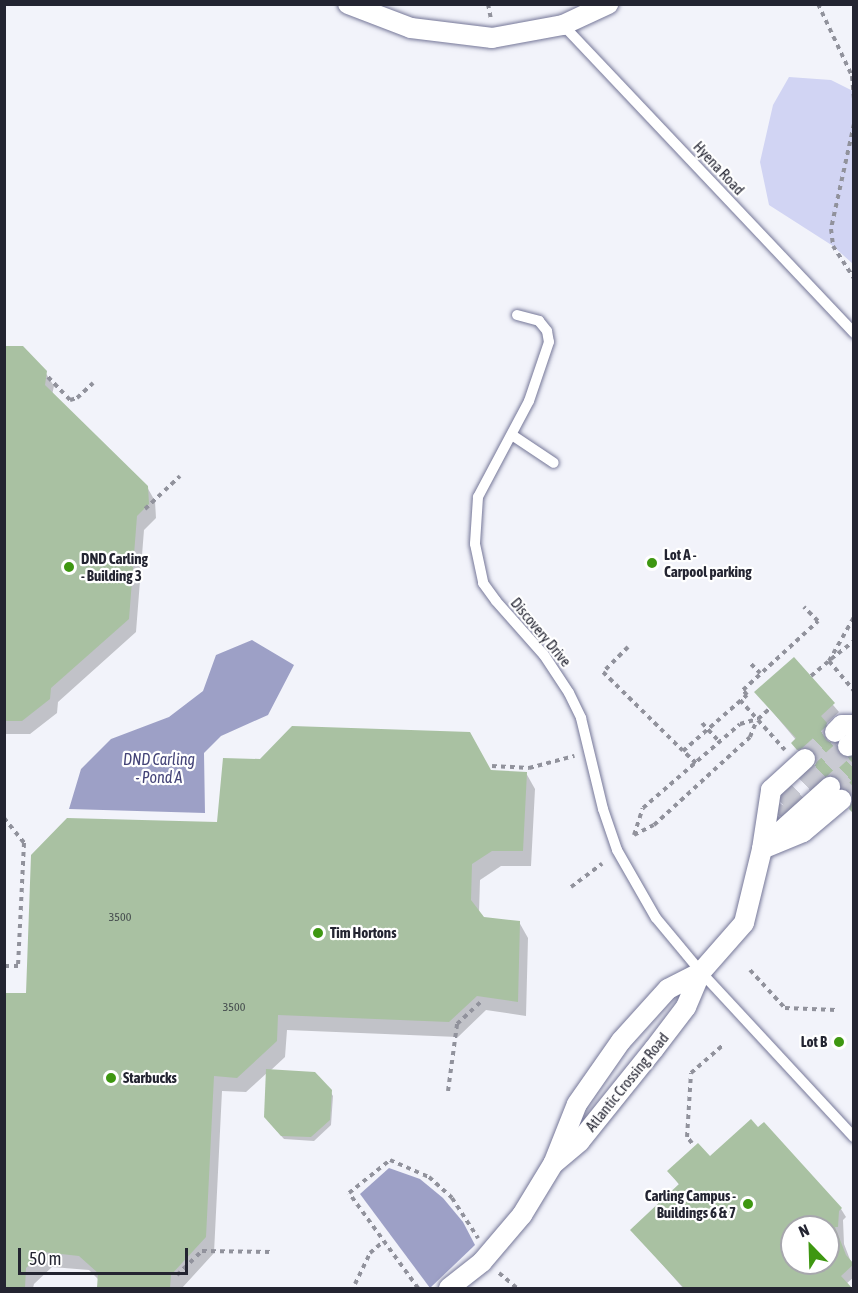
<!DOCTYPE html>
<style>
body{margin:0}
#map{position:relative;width:858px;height:1293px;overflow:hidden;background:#f2f3fa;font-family:"Asap Condensed",sans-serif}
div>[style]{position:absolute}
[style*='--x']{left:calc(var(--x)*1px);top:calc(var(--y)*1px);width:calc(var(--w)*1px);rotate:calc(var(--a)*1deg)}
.green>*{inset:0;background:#d1d4f3}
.water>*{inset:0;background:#9da0c6}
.shadow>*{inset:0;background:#0003}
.building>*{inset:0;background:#a9c1a2}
.street-tunnel>*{height:20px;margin-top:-10px;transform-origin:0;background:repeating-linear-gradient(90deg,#c9cad2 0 20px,transparent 0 30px)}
.path>*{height:4px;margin-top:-2px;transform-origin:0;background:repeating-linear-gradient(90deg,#91929c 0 4.5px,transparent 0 9px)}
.roads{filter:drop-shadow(0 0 2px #757798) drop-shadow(0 0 2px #757798)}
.lane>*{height:10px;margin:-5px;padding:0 5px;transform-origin:5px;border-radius:5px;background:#fff}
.street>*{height:20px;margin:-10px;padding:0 10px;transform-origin:10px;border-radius:10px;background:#fff}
.dots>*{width:16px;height:16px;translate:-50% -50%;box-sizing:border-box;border:3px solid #fff;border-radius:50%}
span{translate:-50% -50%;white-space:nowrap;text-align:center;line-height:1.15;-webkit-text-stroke:4.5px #fff;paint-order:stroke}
.number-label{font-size:12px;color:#444b4d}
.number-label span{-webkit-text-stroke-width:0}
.street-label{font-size:15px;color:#232431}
.poi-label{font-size:15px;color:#232431;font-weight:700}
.left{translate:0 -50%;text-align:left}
.right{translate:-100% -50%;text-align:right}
.water-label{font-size:16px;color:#444478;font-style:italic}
.frame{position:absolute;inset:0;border:6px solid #232431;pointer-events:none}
.north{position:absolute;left:780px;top:1215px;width:60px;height:60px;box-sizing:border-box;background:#fff;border:2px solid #a7a7ad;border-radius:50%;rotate:337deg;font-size:16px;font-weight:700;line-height:24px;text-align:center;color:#232431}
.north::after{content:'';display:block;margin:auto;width:21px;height:27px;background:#3e9711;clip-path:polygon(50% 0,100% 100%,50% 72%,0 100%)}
.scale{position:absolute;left:18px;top:1248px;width:170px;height:27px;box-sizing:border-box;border:3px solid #232431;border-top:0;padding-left:8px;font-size:18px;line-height:21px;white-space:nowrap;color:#232431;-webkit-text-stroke:4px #fff;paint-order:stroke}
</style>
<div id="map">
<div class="green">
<i style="clip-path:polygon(789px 77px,831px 80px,853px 91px,853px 264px,833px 246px,769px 205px,760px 162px,773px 105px)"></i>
</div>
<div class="water">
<i style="clip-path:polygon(252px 640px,294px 665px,268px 715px,221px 736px,204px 753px,205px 813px,69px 809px,81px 769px,111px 739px,169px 717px,203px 691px,216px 655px)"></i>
<i style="clip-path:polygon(389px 1168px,420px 1179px,443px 1198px,463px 1222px,475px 1245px,430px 1288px,360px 1194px)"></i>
</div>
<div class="shadow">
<i style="clip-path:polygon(4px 347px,45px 372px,54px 386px,52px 395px,147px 487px,155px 501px,156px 518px,144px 530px,136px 632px,58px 702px,57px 713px,30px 734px,4px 734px)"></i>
<i style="clip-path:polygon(794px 659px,839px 712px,826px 724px,831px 732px,827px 739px,841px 754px,854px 799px,848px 797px,840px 784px,828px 786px,815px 768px,817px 757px,814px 755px,803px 758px,793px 743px,796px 740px,756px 692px)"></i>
<i style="clip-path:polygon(491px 771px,526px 773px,535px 789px,531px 866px,501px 866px,480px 880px,479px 913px,483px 918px,519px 922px,528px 938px,526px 1016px,486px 1010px,458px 1037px,287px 1030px,285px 1057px,270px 1071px,330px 1091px,333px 1096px,331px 1125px,314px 1141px,284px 1139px,268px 1121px,268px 1072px,246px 1092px,222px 1091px,214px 1253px,182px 1288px,99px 1288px,99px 1280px,89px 1270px,52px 1267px,34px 1284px,33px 1288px,4px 1288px,4px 994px,27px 995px,219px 823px)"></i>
<i style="clip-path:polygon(evenodd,710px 1159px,841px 1209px,846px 1217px,843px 1220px,844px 1244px,854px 1270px,854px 1277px,846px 1284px,850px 1288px,683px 1288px,632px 1230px,680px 1186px,669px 1171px,710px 1159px,792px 1227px,828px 1227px,828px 1263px,792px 1263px,792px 1227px)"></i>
</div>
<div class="building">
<i style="clip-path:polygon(4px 346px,23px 346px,47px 371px,45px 385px,148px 486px,149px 504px,137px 516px,129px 619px,51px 688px,50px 699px,22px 721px,4px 721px)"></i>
<i style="clip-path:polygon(794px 657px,835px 703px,821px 716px,827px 723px,823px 735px,827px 741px,836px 744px,839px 754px,844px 757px,854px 756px,854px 814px,849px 809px,853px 798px,850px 793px,842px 788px,839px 779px,834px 776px,822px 778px,813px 768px,817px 762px,814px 751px,808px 747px,797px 750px,791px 743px,796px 738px,754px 692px)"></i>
<i style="clip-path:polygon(292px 726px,470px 732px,491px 770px,527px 772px,523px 851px,492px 851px,472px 864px,471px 900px,484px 917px,520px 921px,518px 1002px,477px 996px,449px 1022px,278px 1015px,277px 1041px,237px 1078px,214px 1076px,206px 1237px,171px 1275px,170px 1288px,97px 1288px,98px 1273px,79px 1256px,43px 1252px,26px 1268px,25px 1288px,4px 1288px,4px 993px,26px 993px,31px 855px,67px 818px,217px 822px,223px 758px,260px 759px)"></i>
<i style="clip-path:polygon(266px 1069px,315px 1072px,332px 1090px,330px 1120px,311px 1137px,281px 1136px,264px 1117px)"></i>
<i style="clip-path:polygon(evenodd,751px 1119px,758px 1127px,764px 1122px,842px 1208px,839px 1211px,838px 1227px,835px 1227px,846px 1255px,854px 1264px,841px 1276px,852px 1288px,684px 1288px,630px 1230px,679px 1184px,667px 1171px,698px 1143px,710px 1156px,751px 1119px,792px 1227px,828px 1227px,828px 1263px,792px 1263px,792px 1227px)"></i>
</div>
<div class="street-tunnel">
<i style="--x:805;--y:759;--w:40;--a:-42"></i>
<i style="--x:830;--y:787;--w:33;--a:-43"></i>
<i style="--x:841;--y:800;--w:18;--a:-43"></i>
<i style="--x:765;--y:842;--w:41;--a:-64.1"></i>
<i style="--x:783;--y:805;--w:88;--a:-42.2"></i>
</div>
<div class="path">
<i style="--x:488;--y:4;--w:15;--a:79"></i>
<i style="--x:818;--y:4;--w:80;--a:64.7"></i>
<i style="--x:852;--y:76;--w:22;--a:85"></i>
<i style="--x:854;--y:124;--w:107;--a:102.4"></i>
<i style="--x:831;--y:229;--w:17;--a:83"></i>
<i style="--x:833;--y:246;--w:38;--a:57"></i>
<i style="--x:48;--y:377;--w:32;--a:46"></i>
<i style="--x:70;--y:400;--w:7;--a:-16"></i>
<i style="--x:77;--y:398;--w:22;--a:-43"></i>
<i style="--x:145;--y:509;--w:48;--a:-43.3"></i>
<i style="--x:628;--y:647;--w:35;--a:135"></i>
<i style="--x:603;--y:672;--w:112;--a:44.6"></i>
<i style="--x:831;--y:659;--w:29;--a:-38"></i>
<i style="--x:829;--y:661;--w:51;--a:-60.4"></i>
<i style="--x:751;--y:664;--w:13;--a:45"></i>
<i style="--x:811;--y:676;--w:23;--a:-40"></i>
<i style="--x:829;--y:661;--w:39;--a:50"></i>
<i style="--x:740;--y:700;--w:67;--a:48"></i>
<i style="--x:702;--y:723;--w:26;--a:47"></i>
<i style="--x:696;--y:763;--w:18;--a:-137"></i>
<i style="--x:683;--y:751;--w:85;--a:-41.2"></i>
<i style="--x:747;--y:695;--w:6;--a:-129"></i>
<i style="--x:743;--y:690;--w:102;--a:-42.6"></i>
<i style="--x:818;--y:621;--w:20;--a:-135"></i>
<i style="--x:492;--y:766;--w:37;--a:3"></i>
<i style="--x:529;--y:768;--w:47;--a:-14.9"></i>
<i style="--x:4;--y:818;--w:32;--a:51"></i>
<i style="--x:24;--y:843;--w:123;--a:92.8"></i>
<i style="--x:18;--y:966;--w:14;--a:180"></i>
<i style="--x:634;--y:835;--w:28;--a:-72"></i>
<i style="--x:643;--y:808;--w:128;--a:-40.9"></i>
<i style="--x:740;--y:724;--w:19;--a:-16"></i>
<i style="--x:758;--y:719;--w:15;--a:-42"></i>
<i style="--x:634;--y:835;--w:22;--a:-27"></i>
<i style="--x:654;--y:825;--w:130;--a:-42.5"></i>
<i style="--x:750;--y:737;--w:18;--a:-68"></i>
<i style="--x:571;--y:887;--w:39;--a:-37"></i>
<i style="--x:750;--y:970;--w:52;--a:47.4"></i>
<i style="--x:785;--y:1008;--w:51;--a:2.2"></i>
<i style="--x:448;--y:1091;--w:68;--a:-82.3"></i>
<i style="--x:457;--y:1024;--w:35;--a:-43"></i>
<i style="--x:692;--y:1143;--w:8;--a:-130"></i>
<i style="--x:687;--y:1137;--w:64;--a:-86.4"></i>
<i style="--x:691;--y:1073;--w:41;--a:-41.1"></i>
<i style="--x:499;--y:1273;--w:23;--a:40"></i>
<i style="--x:177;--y:1275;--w:35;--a:-44"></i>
<i style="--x:202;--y:1251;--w:70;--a:0.8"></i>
<i style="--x:355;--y:1284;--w:34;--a:-64"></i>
<i style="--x:370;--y:1253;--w:18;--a:-41"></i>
<i style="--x:418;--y:1288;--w:117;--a:-126"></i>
<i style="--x:349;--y:1193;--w:53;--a:-38.8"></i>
<i style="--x:390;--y:1160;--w:43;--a:23.6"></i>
<i style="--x:429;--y:1177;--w:31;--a:42"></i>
<i style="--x:452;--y:1198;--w:48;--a:57"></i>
</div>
<div class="roads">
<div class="lane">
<i style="--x:563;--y:25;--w:424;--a:46.6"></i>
<i style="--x:517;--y:315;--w:23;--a:15"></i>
<i style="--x:539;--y:321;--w:13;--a:51"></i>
<i style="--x:547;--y:331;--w:11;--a:80"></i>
<i style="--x:549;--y:342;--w:62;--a:108.7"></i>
<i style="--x:529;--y:401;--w:109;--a:118"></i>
<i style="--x:478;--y:497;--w:47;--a:93.7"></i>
<i style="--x:475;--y:544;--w:40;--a:78"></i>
<i style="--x:483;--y:583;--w:22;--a:54"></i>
<i style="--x:496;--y:601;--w:72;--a:48.4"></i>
<i style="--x:544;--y:655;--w:45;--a:56.7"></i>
<i style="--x:569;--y:693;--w:28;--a:64"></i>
<i style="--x:581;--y:718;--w:94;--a:76.4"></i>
<i style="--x:603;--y:809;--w:43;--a:71.1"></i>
<i style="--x:617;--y:850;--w:78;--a:60.2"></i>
<i style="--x:656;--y:918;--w:70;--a:50.2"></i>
<i style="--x:701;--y:972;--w:225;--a:47.2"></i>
<i style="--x:512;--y:435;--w:50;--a:33.7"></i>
</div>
<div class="street">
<i style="--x:348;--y:4;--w:67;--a:20.9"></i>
<i style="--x:411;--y:28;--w:82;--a:7"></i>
<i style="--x:492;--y:38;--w:72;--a:-10.4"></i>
<i style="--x:563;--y:25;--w:50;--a:-25"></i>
<i style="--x:835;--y:732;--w:10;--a:-45"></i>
<i style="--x:842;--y:725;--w:12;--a:0"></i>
<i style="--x:848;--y:746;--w:8;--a:-40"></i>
<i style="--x:770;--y:841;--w:81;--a:-42"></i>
<i style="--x:762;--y:849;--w:44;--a:-22.5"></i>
<i style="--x:803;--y:832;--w:50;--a:-40.1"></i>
<i style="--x:554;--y:1162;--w:62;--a:-68.4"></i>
<i style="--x:577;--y:1104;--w:77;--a:-55.1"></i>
<i style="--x:621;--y:1041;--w:70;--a:-47.9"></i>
<i style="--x:668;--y:989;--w:37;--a:-27"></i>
<i style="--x:449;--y:1288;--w:42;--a:-38.2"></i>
<i style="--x:482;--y:1262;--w:62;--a:-49.6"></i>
<i style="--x:522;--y:1215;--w:60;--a:-58.7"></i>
<i style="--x:553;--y:1164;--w:35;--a:-40"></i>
<i style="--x:580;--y:1141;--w:118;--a:-51.2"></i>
<i style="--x:654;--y:1049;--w:53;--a:-52.7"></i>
<i style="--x:686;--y:1007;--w:38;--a:-67"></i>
<i style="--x:701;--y:972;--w:65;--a:-48.7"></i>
<i style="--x:744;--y:923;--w:76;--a:-76.3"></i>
<i style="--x:762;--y:849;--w:60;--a:-81.3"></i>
<i style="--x:771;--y:790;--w:46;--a:-42.4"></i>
</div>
</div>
<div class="dots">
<i style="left:652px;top:563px;background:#3e9711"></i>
<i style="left:69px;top:567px;background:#3e9711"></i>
<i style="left:318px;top:933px;background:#3e9711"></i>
<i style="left:839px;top:1042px;background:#3e9711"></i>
<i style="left:111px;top:1078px;background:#3e9711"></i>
<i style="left:748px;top:1204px;background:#3e9711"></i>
</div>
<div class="number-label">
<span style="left:120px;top:918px">3500</span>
<span style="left:234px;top:1008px">3500</span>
</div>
<div class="street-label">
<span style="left:719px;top:168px;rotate:47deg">Hyena Road</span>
<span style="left:541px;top:632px;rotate:50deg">Discovery Drive</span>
<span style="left:627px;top:1082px;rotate:-51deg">Atlantic Crossing Road</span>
</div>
<div class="poi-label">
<span class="left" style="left:664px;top:563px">Lot A -<br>Carpool parking</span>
<span class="left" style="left:81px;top:567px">DND Carling<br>- Building 3</span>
<span class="left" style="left:330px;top:933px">Tim Hortons</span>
<span class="right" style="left:827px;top:1042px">Lot B</span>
<span class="left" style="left:123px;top:1078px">Starbucks</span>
<span class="right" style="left:736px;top:1204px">Carling Campus -<br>Buildings 6 &amp; 7</span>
</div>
<div class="water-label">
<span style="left:159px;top:768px">DND Carling<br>- Pond A</span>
</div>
<div class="frame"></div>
<div class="north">N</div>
<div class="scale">50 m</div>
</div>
